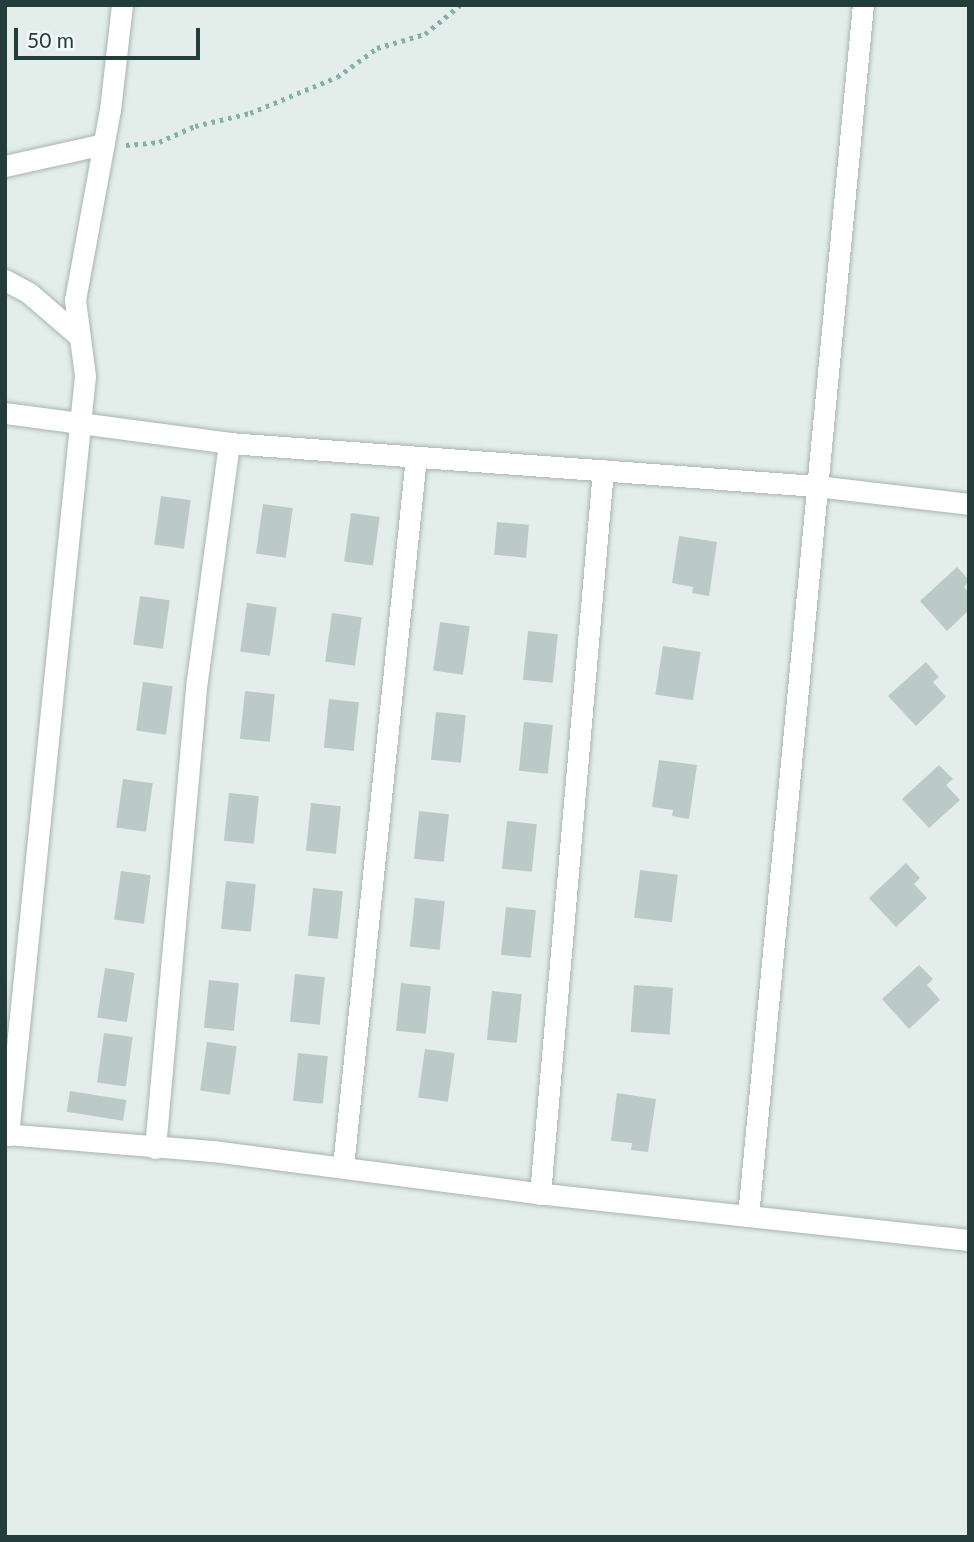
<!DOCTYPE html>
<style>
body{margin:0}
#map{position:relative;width:974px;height:1542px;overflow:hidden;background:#e3edea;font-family:Lato,sans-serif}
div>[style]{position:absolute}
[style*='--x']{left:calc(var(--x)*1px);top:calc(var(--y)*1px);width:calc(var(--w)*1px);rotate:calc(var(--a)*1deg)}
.building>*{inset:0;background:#bbcac6;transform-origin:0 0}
.path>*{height:4.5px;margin-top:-2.25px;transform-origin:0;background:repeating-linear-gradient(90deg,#84b0a8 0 3.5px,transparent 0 8.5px)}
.roads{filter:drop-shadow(0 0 2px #a6b5b2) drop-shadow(0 0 2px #a6b5b2)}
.minor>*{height:21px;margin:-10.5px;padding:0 10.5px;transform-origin:10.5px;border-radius:10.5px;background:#fff}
span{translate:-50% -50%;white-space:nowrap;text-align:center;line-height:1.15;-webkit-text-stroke:5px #f4f9f7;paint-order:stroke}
.frame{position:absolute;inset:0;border:7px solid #233e3a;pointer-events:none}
.scale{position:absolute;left:14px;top:28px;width:186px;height:32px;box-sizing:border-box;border:4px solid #233e3a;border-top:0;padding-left:9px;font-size:21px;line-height:24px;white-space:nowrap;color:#233e3a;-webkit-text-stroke:5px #f4f9f7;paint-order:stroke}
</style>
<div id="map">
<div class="building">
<i style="left:161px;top:496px;width:30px;height:49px;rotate:8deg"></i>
<i style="left:263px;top:504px;width:30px;height:50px;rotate:8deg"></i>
<i style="left:351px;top:513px;width:29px;height:49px;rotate:8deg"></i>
<i style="left:497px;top:522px;width:32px;height:33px;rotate:5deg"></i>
<i style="clip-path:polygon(679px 536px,717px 542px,709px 596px,692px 593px,693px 587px,672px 583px)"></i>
<i style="clip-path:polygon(957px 567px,969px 580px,964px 587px,969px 593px,969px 610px,947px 631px,920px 601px)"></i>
<i style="left:140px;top:596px;width:30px;height:49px;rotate:8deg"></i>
<i style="left:247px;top:603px;width:30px;height:49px;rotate:8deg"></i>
<i style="left:332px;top:613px;width:30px;height:49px;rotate:8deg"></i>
<i style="left:440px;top:622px;width:30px;height:49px;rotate:8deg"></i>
<i style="left:528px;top:631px;width:30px;height:49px;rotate:6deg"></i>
<i style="left:663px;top:646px;width:38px;height:49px;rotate:9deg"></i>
<i style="clip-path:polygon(926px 662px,939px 677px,933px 682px,946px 697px,916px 726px,888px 696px)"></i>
<i style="left:143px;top:682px;width:30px;height:49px;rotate:8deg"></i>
<i style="left:245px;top:691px;width:30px;height:48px;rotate:6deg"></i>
<i style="left:329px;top:699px;width:30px;height:49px;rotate:6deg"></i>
<i style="left:436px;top:712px;width:30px;height:48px;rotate:6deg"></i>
<i style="left:524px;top:722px;width:29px;height:49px;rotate:6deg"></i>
<i style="clip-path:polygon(659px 760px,697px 765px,689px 819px,672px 816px,673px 810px,652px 807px)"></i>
<i style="clip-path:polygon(939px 765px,953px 779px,946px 785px,960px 800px,929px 828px,902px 799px)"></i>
<i style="left:123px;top:779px;width:30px;height:49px;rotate:8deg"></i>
<i style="left:229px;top:793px;width:30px;height:48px;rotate:6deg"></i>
<i style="left:311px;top:803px;width:30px;height:48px;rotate:6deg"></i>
<i style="left:419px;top:811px;width:30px;height:48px;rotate:6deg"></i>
<i style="left:507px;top:821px;width:30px;height:48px;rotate:6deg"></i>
<i style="clip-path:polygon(906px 863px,920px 878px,914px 884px,927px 898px,896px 927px,869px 898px)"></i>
<i style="left:640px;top:870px;width:38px;height:48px;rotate:7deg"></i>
<i style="left:121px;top:871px;width:30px;height:49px;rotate:8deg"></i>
<i style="left:226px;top:881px;width:30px;height:48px;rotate:6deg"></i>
<i style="left:313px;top:888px;width:30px;height:48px;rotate:6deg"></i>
<i style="left:415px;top:898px;width:30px;height:49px;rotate:6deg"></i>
<i style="left:506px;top:907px;width:30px;height:48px;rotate:6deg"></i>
<i style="clip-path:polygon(919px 965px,933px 979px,927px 985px,940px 1000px,909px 1029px,882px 999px)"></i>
<i style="left:105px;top:968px;width:30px;height:50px;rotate:9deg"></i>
<i style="left:295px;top:974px;width:30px;height:48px;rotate:6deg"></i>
<i style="left:209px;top:980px;width:30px;height:48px;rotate:6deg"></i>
<i style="left:401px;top:983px;width:30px;height:48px;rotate:6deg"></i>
<i style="left:634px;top:985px;width:39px;height:47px;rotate:4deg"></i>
<i style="left:492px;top:991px;width:30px;height:49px;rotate:6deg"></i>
<i style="left:104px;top:1033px;width:29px;height:50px;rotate:8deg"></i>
<i style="left:207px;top:1042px;width:30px;height:49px;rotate:8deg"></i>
<i style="left:425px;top:1049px;width:30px;height:49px;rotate:8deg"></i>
<i style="left:298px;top:1053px;width:30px;height:48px;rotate:6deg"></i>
<i style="left:70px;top:1091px;width:57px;height:21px;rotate:9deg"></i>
<i style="clip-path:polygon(617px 1093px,656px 1099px,648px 1152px,631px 1150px,632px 1143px,611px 1141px)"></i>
</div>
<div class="path">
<i style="--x:126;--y:145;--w:33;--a:-5"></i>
<i style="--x:159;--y:142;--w:39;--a:-24"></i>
<i style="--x:195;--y:126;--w:57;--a:-13.3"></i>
<i style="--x:250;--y:113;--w:94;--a:-22.5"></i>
<i style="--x:337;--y:77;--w:49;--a:-35.9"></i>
<i style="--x:377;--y:48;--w:50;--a:-16.3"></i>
<i style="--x:425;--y:34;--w:45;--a:-39.6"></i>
</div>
<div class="roads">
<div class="minor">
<i style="--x:5;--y:166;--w:101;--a:-12.5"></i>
<i style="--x:5;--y:280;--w:27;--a:28"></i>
<i style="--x:29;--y:293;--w:67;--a:40.8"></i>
<i style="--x:5;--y:413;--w:226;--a:7.6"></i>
<i style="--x:229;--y:443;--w:589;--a:4.19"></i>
<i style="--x:816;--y:486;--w:154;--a:6.7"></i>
<i style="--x:5;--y:1134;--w:209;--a:4.7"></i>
<i style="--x:213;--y:1151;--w:317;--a:7.4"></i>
<i style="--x:527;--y:1192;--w:445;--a:6.2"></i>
<i style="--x:8;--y:1135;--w:763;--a:-84.21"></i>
<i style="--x:85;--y:376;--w:77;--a:-97.5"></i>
<i style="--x:75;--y:300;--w:193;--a:-79.6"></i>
<i style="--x:110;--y:110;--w:106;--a:-83.5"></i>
<i style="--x:155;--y:1148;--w:470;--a:-84.9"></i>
<i style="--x:197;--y:680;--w:239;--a:-82.3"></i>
<i style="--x:343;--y:1167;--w:714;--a:-84.13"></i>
<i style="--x:540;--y:1194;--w:727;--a:-85.03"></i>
<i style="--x:748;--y:1216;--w:1216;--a:-84.58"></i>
</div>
</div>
<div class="frame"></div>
<div class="scale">50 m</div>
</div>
